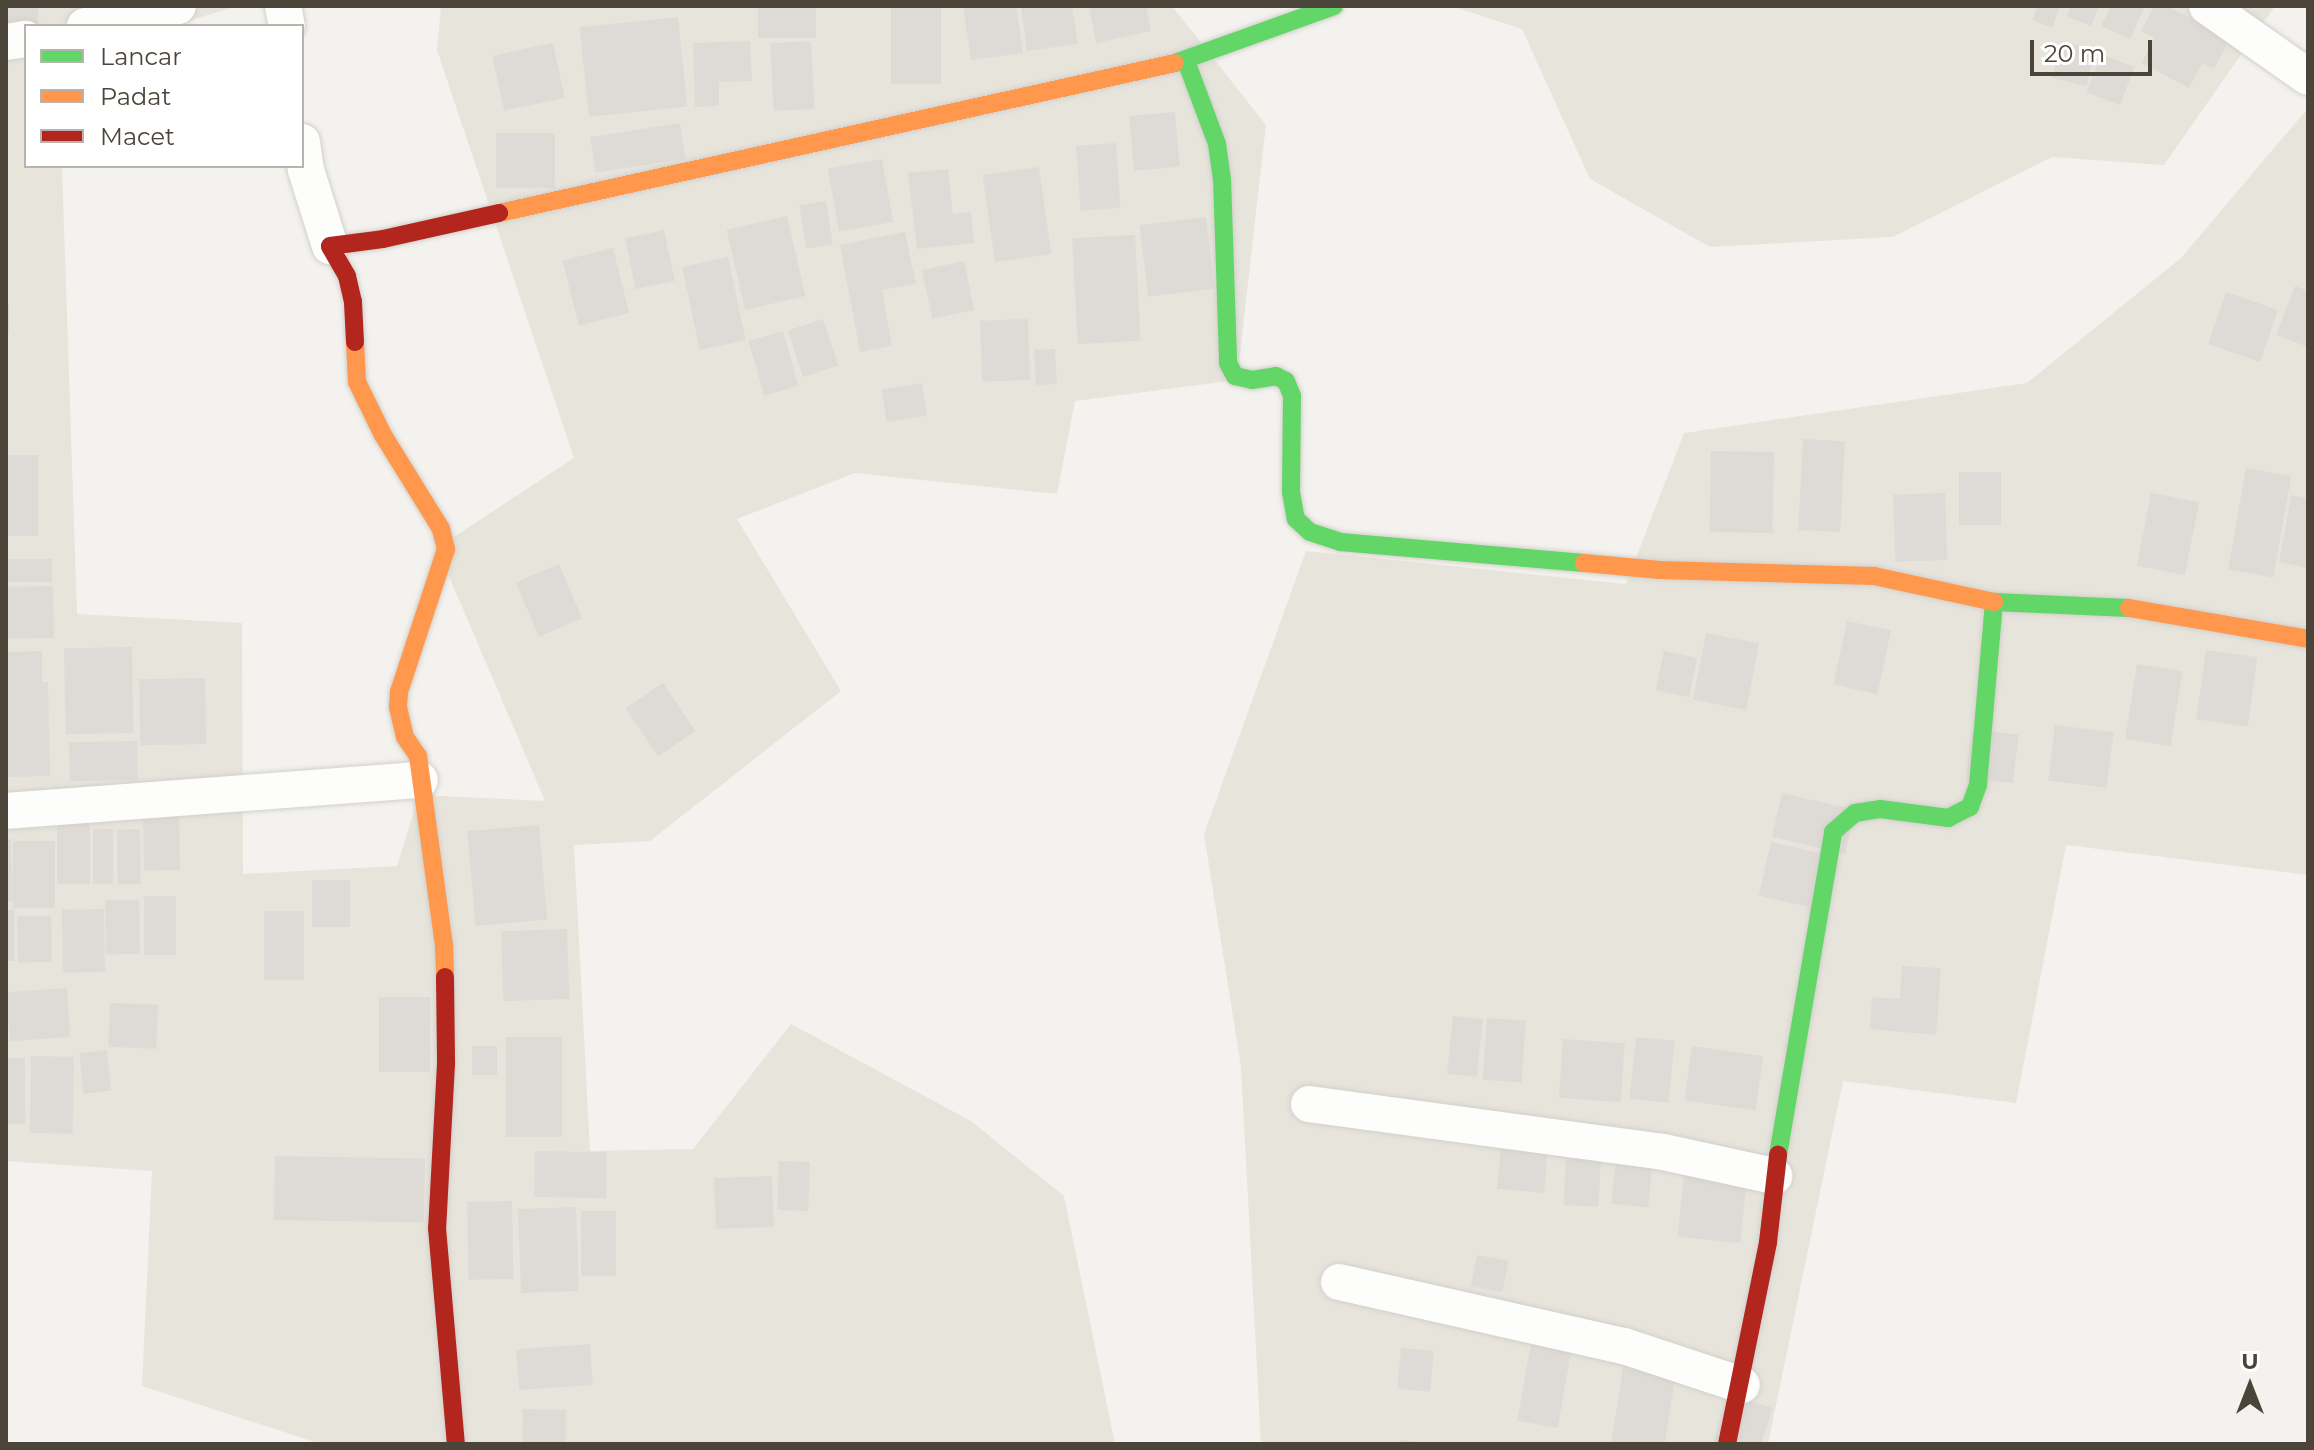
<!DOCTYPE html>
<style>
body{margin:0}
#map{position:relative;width:2314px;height:1450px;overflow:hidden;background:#f4f2ee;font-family:Montserrat,sans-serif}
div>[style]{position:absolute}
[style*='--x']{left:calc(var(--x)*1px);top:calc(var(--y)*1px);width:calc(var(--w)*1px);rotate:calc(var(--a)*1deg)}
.residential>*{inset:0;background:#e7e4dc}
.building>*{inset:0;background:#dedbd6;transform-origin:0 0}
.roads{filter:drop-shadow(0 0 2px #d2d0cb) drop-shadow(0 0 2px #d2d0cb)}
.street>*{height:36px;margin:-18px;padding:0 18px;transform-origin:18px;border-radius:18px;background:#fdfdfc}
.fast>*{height:18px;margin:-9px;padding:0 9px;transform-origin:9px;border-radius:9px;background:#63d668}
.slow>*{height:18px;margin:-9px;padding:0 9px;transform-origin:9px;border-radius:9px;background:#ff974d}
.jam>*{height:18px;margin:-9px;padding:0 9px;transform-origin:9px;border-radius:9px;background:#b3261e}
span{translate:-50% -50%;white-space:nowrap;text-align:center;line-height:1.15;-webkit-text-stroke:6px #fff;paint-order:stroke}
.frame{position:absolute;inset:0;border:8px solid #4b4439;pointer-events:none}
.legend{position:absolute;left:24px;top:24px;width:280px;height:144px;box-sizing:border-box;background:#fff;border:2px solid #b7b4b0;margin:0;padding:10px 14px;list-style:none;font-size:24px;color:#4b4439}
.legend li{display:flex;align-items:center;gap:16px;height:40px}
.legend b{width:40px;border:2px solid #b7b4b0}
.north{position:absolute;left:2210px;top:1346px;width:80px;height:80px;-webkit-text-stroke:6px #fff;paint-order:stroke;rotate:0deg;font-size:22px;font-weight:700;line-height:32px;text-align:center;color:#4b4439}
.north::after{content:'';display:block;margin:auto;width:28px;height:36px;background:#4b4439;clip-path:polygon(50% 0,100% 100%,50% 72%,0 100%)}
.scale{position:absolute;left:2030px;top:40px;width:122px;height:36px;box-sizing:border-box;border:4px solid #4b4439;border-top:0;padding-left:10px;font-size:24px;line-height:28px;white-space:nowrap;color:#4b4439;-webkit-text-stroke:6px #fff;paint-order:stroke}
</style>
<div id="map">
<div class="residential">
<i style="clip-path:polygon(6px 6px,237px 6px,172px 26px,26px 26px,26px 166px,62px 166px,77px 614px,242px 623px,243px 874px,397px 866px,419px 795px,545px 801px,437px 548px,574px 458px,437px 50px,441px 6px,1172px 6px,1266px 125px,1237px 380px,1075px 401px,1057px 494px,855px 473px,737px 519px,841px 691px,650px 841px,574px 845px,590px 1151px,693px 1149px,791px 1024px,971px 1121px,1064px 1196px,1115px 1444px,321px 1444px,142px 1386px,152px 1171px,6px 1161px)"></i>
<i style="clip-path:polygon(1451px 6px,2275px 6px,2164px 165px,2052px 157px,1893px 237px,1710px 247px,1590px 179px,1522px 29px)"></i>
<i style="clip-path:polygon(2308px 108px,2308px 875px,2066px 845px,2016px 1103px,1843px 1081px,1768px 1444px,1261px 1444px,1241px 1067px,1204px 834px,1306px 551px,1626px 584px,1684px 433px,2027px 383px,2181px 258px)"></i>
</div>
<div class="building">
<i style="clip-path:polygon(6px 6px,38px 6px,38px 26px,26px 26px,6px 34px)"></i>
<i style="left:758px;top:6px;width:58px;height:32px"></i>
<i style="left:891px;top:6px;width:50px;height:78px"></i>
<i style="clip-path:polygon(963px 6px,1016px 6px,1023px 53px,971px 60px)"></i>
<i style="clip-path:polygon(1021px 6px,1072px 6px,1078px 44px,1027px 51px)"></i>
<i style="clip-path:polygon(1089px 6px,1146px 6px,1151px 31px,1096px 43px)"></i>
<i style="clip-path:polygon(2038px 6px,2060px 6px,2052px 28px,2032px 20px)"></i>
<i style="clip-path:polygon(2071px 6px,2099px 6px,2091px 26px,2067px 17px)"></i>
<i style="clip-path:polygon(2111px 6px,2145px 6px,2130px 39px,2101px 26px)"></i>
<i style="clip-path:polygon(2154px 6px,2167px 6px,2230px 39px,2214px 69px,2202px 63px,2189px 88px,2142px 63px,2154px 38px,2141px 31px)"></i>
<i style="left:678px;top:17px;width:90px;height:99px;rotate:84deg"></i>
<i style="clip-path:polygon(750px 41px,752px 81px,719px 82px,719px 106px,695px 107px,693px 43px)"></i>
<i style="left:811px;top:41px;width:68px;height:41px;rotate:87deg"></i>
<i style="left:2061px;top:41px;width:36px;height:38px;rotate:14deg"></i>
<i style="left:553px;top:43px;width:56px;height:62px;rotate:78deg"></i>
<i style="left:2101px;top:54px;width:36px;height:41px;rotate:21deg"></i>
<i style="left:1175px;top:112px;width:55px;height:46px;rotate:85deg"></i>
<i style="left:680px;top:123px;width:36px;height:91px;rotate:81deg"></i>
<i style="left:496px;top:133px;width:59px;height:55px"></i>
<i style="left:1116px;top:143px;width:65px;height:40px;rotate:86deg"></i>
<i style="left:882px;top:159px;width:64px;height:55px;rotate:80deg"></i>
<i style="left:1039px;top:167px;width:88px;height:57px;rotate:82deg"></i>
<i style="clip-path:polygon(948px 169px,953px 214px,971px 212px,974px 243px,917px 249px,908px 173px)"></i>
<i style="left:826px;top:201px;width:44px;height:27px;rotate:81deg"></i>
<i style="left:787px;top:216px;width:82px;height:62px;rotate:77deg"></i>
<i style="left:1206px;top:217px;width:72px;height:67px;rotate:83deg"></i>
<i style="left:664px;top:230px;width:52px;height:40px;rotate:78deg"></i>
<i style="clip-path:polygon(905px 232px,916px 284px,882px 290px,892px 346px,860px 352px,840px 245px)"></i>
<i style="left:1135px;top:235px;width:106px;height:63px;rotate:87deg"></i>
<i style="left:613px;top:248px;width:67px;height:52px;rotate:76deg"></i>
<i style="left:728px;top:257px;width:85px;height:47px;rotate:78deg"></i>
<i style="left:964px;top:261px;width:50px;height:43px;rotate:78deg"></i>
<i style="clip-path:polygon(2295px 286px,2308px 291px,2308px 347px,2276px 335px)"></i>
<i style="left:2226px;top:292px;width:55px;height:55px;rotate:19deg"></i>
<i style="left:6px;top:303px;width:3px;height:30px"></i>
<i style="left:823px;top:319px;width:49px;height:37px;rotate:72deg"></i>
<i style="left:1028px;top:319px;width:61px;height:48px;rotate:88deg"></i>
<i style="left:783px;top:331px;width:57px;height:36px;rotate:74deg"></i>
<i style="left:1055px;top:349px;width:35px;height:21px;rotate:87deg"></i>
<i style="left:922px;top:383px;width:33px;height:41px;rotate:81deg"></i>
<i style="left:1803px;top:439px;width:42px;height:91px;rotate:3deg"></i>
<i style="left:1711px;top:451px;width:63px;height:81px;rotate:1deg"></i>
<i style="left:6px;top:455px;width:32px;height:81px"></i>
<i style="left:2246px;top:468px;width:46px;height:103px;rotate:10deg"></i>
<i style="left:1959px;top:472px;width:42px;height:53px"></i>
<i style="left:1945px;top:493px;width:67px;height:52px;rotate:88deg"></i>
<i style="left:2151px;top:493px;width:49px;height:74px;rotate:11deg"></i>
<i style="clip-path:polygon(2291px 495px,2308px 498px,2308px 568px,2279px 562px)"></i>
<i style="left:52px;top:559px;width:23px;height:46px;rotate:90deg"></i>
<i style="left:559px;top:564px;width:59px;height:47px;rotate:67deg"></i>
<i style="left:53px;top:586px;width:52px;height:47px;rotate:89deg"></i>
<i style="left:1847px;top:621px;width:45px;height:65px;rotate:12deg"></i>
<i style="left:1706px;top:633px;width:54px;height:68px;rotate:11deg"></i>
<i style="left:132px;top:647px;width:86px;height:68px;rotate:89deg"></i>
<i style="left:2206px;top:650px;width:52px;height:70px;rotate:8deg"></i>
<i style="clip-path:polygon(42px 651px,42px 682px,48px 682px,50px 776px,6px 777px,6px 652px)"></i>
<i style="left:1664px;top:651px;width:34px;height:40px;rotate:12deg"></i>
<i style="left:2137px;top:664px;width:46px;height:76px;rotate:9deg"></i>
<i style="left:205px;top:678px;width:66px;height:66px;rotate:89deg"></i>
<i style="left:663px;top:683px;width:58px;height:45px;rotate:56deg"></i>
<i style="left:2055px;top:725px;width:59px;height:56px;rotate:7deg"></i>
<i style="left:1972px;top:729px;width:47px;height:49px;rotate:7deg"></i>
<i style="left:137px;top:741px;width:39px;height:68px;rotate:89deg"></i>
<i style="left:1782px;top:793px;width:75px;height:45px;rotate:13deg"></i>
<i style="left:179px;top:815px;width:55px;height:36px;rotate:89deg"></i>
<i style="left:57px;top:817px;width:33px;height:67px"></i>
<i style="left:539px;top:825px;width:95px;height:72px;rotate:85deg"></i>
<i style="left:93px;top:829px;width:20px;height:55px"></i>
<i style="left:140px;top:829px;width:55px;height:23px;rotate:89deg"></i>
<i style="clip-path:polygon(11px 839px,13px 901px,6px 901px,6px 840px)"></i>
<i style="left:13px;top:841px;width:42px;height:67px"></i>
<i style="left:1771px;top:842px;width:66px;height:55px;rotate:13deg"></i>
<i style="left:312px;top:880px;width:38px;height:47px"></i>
<i style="left:144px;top:896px;width:32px;height:59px"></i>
<i style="left:139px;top:900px;width:54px;height:34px;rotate:89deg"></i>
<i style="left:104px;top:909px;width:63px;height:42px;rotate:89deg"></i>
<i style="left:6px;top:910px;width:8px;height:51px"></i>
<i style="left:264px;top:911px;width:40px;height:69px"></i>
<i style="left:51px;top:916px;width:46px;height:34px;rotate:89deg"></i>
<i style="left:567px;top:929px;width:70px;height:66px;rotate:88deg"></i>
<i style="clip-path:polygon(1902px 966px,1941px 968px,1936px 1035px,1870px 1029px,1872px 997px,1900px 999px)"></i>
<i style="left:67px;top:988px;width:49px;height:61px;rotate:86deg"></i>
<i style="left:379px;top:997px;width:51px;height:75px"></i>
<i style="left:110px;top:1003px;width:48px;height:44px;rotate:2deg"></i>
<i style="left:1453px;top:1016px;width:30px;height:58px;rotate:6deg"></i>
<i style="left:1487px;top:1018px;width:39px;height:62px;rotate:4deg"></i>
<i style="left:506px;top:1037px;width:56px;height:100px"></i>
<i style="left:1636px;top:1037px;width:39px;height:62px;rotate:6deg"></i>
<i style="left:1563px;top:1039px;width:62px;height:59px;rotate:4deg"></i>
<i style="left:472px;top:1046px;width:25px;height:29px"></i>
<i style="left:1692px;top:1046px;width:72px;height:55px;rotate:8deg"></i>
<i style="left:107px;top:1050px;width:41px;height:28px;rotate:84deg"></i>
<i style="left:31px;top:1056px;width:43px;height:77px;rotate:1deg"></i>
<i style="left:6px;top:1058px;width:19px;height:66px"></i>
<i style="left:1501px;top:1144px;width:47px;height:45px;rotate:5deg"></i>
<i style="left:535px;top:1151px;width:72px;height:46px;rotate:1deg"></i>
<i style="left:275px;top:1156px;width:150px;height:64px;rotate:1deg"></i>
<i style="left:1566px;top:1158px;width:35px;height:47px;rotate:3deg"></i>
<i style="left:1616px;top:1158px;width:37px;height:46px;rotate:6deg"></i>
<i style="left:779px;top:1161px;width:31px;height:49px;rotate:2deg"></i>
<i style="left:1684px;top:1175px;width:63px;height:62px;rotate:6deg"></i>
<i style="left:772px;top:1176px;width:51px;height:58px;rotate:88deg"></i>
<i style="left:512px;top:1201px;width:78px;height:45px;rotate:89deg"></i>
<i style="left:576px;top:1207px;width:84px;height:58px;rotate:88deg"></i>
<i style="left:581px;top:1211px;width:35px;height:65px"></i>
<i style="left:1477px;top:1255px;width:32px;height:32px;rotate:11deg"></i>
<i style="left:1531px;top:1343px;width:41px;height:79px;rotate:10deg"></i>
<i style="left:590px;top:1344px;width:41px;height:74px;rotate:86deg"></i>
<i style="left:1401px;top:1348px;width:33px;height:41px;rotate:5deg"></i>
<i style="left:1624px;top:1362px;width:53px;height:83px;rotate:9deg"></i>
<i style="clip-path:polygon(1728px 1394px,1773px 1408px,1761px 1444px,1713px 1444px)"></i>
<i style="left:523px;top:1409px;width:43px;height:35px;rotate:1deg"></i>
<i style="clip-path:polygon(1399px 1440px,1420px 1442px,1420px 1444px,1399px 1444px)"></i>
</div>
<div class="roads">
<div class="street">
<i style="--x:283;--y:6;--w:20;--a:79"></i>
<i style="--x:2207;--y:6;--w:123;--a:35.1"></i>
<i style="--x:85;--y:26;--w:95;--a:-12.1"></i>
<i style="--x:6;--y:42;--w:20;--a:-9"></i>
<i style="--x:302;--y:142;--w:28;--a:82"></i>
<i style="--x:306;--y:170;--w:80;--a:72.5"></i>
<i style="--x:6;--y:811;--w:415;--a:-4.3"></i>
<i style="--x:1309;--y:1104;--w:357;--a:7.7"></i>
<i style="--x:1663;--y:1152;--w:114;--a:12.2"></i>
<i style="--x:1339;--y:1282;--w:292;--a:12.7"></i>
<i style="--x:1624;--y:1346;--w:124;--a:18.3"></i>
</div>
<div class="fast">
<i style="--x:1186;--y:61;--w:89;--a:69.5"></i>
<i style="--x:1217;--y:144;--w:34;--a:82"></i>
<i style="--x:1222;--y:178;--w:185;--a:88.1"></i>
<i style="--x:1228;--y:363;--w:15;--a:62"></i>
<i style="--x:1235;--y:376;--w:17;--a:13"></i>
<i style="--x:1252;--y:380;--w:24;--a:-9"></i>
<i style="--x:1276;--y:376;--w:11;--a:27"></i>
<i style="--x:1286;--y:381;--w:16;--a:68"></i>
<i style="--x:1292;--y:396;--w:96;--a:90.6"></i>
<i style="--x:1291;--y:492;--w:27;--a:80"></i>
<i style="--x:1296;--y:519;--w:19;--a:43"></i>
<i style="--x:1310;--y:532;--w:32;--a:18"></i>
<i style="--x:1340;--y:542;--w:245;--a:4.9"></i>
<i style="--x:1175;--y:63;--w:169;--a:-19.7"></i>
<i style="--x:1778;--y:1155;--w:328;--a:-80.3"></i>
<i style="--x:1833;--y:832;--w:29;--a:-41"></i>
<i style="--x:1855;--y:813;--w:25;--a:-9"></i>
<i style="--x:1880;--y:809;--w:69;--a:7.5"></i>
<i style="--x:1948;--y:818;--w:25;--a:-27"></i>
<i style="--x:1970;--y:807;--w:23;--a:-70"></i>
<i style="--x:1978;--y:785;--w:184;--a:-85"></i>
<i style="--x:1994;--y:602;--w:135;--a:2.5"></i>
</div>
<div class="slow">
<i style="--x:499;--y:213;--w:692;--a:-12.51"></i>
<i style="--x:355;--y:342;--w:40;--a:87.1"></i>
<i style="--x:357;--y:382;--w:59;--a:63.9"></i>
<i style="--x:383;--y:435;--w:110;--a:58.3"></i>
<i style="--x:441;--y:529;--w:21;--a:76"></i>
<i style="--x:446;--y:549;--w:151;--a:108.2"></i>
<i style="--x:399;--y:692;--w:15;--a:94"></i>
<i style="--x:398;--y:707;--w:31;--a:77"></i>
<i style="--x:405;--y:737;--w:23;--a:56"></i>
<i style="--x:418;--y:756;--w:191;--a:82.2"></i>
<i style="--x:444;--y:945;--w:32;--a:88"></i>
<i style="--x:1584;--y:563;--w:76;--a:5.3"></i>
<i style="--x:1660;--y:570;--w:214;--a:1.6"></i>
<i style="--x:1874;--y:576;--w:123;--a:12.2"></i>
<i style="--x:2129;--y:608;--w:182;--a:9.8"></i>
</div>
<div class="jam">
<i style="--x:355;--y:342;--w:40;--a:-92.9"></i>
<i style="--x:353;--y:302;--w:27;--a:-103"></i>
<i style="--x:347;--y:276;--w:34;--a:-120"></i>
<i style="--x:330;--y:246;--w:53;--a:-7.5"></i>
<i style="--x:383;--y:239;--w:119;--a:-12.6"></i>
<i style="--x:445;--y:977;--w:87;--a:89.3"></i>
<i style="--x:446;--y:1064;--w:164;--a:93.1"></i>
<i style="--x:437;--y:1228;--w:217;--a:85"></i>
<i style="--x:1727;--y:1444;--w:206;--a:-78.5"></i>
<i style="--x:1768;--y:1242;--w:88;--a:-83.4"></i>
</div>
</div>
<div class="frame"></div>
<ul class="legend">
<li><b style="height:10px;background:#63d668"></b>Lancar</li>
<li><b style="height:10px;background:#ff974d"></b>Padat</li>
<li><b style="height:10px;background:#b3261e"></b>Macet</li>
</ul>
<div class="north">U</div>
<div class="scale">20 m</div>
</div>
